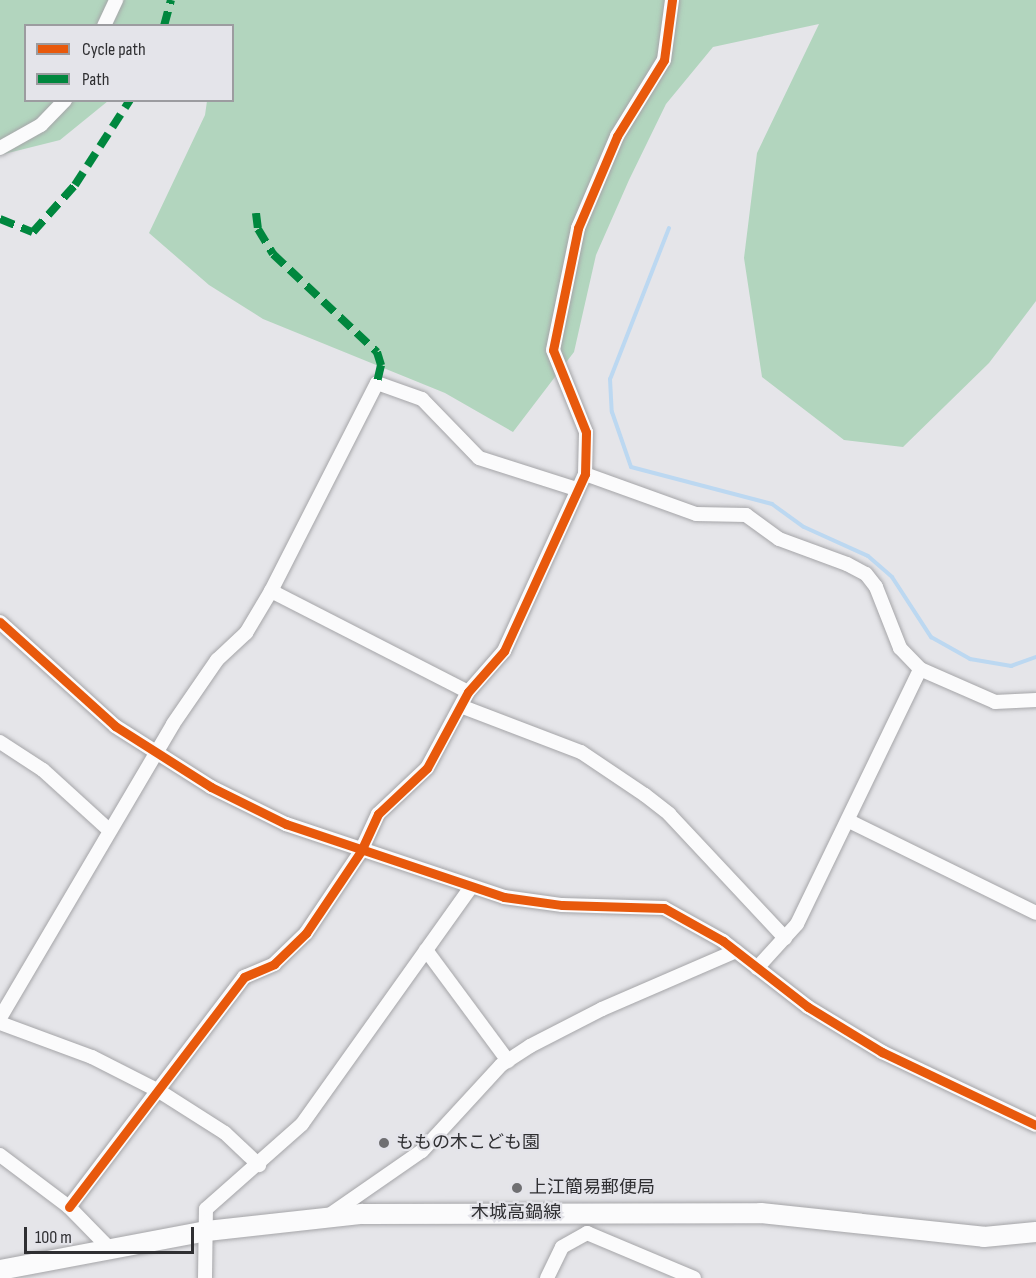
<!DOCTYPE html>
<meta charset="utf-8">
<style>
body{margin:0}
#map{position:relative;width:1036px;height:1278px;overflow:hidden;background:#e5e5e9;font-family:"Sofia Sans Condensed","Noto Sans JP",sans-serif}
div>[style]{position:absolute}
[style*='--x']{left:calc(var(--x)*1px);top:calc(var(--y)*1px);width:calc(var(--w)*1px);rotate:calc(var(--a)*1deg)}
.green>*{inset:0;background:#b2d5be}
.stream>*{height:4px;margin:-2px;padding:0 2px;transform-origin:2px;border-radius:2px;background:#bcd8f1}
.roads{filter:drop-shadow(0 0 2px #a5a5a8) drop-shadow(0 0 2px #a5a5a8)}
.minor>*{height:14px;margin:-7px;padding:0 7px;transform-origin:7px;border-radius:7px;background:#fbfbfc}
.secondary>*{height:20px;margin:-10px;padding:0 10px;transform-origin:10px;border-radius:10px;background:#fbfbfc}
.quiet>*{height:8px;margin-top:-4px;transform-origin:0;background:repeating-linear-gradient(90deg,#00873e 0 15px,transparent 0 23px)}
.cycleway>*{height:9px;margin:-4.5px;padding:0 4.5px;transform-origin:4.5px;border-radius:4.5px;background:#e8590c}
.dots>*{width:16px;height:16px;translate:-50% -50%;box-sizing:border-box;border:3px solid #e4e4ea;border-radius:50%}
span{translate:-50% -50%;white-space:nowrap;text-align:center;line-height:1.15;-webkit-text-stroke:4.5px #e4e4ea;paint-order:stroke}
.poi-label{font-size:18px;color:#2f2f32}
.left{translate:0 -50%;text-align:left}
.street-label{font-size:18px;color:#2f2f32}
.legend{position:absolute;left:24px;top:24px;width:210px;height:78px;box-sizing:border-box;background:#e4e4ea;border:2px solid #9c9ca0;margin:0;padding:8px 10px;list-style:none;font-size:18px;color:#2f2f32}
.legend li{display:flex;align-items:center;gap:12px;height:30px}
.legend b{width:30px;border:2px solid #9c9ca0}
.scale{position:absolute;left:24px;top:1227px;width:170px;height:27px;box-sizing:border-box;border:3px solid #2f2f32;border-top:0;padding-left:8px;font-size:18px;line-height:21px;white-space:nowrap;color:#2f2f32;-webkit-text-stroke:4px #e4e4ea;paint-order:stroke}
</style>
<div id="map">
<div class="green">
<i style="clip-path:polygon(0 0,1036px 0,1036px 301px,989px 363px,903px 447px,844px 440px,762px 377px,744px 258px,757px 153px,819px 24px,713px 47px,666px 104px,629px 180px,596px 255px,574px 352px,513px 432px,445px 393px,263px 319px,209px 285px,149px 233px,205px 115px,207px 101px,232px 100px,232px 26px,26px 26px,26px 100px,108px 101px,60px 140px,0 155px)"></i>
</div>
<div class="stream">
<i style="--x:669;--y:228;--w:162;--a:111.3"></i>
<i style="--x:610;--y:379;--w:33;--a:87"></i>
<i style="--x:612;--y:412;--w:58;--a:70.9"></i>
<i style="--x:631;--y:467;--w:146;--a:14.7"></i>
<i style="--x:772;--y:504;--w:39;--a:36"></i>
<i style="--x:804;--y:527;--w:70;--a:24.4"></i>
<i style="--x:868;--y:556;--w:32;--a:41"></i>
<i style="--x:892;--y:577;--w:72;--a:57"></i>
<i style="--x:931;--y:637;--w:45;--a:29.4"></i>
<i style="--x:970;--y:659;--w:42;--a:9.7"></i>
<i style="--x:1011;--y:666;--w:27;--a:-20"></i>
</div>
<div class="roads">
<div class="minor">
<i style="--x:104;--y:26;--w:29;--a:-65"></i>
<i style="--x:0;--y:148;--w:47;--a:-29.3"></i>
<i style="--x:41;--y:125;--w:35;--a:-46"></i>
<i style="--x:585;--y:474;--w:118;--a:19.8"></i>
<i style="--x:696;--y:514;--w:50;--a:1.1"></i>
<i style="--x:746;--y:515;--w:41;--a:36"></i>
<i style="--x:779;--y:539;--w:72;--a:20.2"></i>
<i style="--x:847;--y:564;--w:21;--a:28"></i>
<i style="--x:866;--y:574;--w:16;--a:52"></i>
<i style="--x:876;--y:587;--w:66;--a:68.5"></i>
<i style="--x:900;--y:648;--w:29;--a:46"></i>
<i style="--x:920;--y:669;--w:82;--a:23.7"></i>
<i style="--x:995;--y:702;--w:41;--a:-2.8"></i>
<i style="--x:271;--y:591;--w:221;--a:27.1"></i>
<i style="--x:0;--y:622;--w:155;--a:42.1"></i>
<i style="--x:115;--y:726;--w:114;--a:32.4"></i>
<i style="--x:211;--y:787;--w:84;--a:26.3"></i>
<i style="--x:286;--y:824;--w:230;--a:18.5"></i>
<i style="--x:504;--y:897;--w:59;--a:7.9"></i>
<i style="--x:562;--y:905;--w:102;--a:1.7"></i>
<i style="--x:664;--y:908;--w:68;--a:29.2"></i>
<i style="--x:723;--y:941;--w:108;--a:37.8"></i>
<i style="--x:808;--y:1007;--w:87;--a:31.3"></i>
<i style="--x:882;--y:1052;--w:170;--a:25.4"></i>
<i style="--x:463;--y:707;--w:126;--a:20.9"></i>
<i style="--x:581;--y:752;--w:77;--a:33.9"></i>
<i style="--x:645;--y:795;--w:31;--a:38"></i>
<i style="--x:669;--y:814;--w:170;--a:46.9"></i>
<i style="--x:0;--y:742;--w:51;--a:33.1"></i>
<i style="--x:43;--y:770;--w:89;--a:42.3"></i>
<i style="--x:849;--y:821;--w:208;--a:26.2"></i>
<i style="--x:426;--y:950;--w:138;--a:53.5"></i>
<i style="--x:757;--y:968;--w:59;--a:-47.7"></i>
<i style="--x:797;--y:924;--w:283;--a:-64.2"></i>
<i style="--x:0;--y:1018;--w:341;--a:-59.5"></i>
<i style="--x:173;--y:724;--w:78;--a:-55.5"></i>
<i style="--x:217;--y:660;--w:40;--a:-43"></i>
<i style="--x:246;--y:633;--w:49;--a:-59.2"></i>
<i style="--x:271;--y:591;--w:233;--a:-63"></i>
<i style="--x:377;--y:383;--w:48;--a:19.6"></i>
<i style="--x:422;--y:399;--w:82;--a:46"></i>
<i style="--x:479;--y:458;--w:102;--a:17.7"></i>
<i style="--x:0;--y:1023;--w:98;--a:20.3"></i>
<i style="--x:92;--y:1057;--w:75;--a:26.9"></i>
<i style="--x:159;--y:1091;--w:78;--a:32.5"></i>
<i style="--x:225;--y:1133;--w:47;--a:43.3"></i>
<i style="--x:0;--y:1155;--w:86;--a:37"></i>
<i style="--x:69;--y:1207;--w:59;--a:45.7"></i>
<i style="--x:69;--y:1207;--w:289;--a:-52.7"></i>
<i style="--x:244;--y:977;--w:33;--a:-23"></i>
<i style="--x:274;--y:964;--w:45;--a:-44.1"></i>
<i style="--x:306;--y:933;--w:99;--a:-56.1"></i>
<i style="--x:361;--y:851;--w:41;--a:-65.3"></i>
<i style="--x:378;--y:814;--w:67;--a:-43.2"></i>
<i style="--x:427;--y:768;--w:86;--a:-61.7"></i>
<i style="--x:468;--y:692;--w:55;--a:-48.7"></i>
<i style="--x:504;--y:651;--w:195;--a:-65.4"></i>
<i style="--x:585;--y:474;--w:42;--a:-88.6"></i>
<i style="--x:586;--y:432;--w:88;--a:-111.9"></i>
<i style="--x:553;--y:350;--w:125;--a:-78.4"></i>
<i style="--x:578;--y:228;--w:100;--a:-67"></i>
<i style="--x:617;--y:136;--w:89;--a:-58.3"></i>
<i style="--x:664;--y:60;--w:61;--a:-82.4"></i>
<i style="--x:328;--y:1216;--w:114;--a:-34.7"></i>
<i style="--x:422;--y:1151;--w:117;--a:-47.4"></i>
<i style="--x:501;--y:1065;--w:35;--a:-33"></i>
<i style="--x:530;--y:1046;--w:81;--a:-27.2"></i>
<i style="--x:602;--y:1009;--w:146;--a:-23.4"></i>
<i style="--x:587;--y:1233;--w:116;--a:22.8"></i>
<i style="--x:205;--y:1278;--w:69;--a:-89.2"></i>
<i style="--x:206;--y:1209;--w:128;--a:-41.5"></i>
<i style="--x:302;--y:1124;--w:291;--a:-54.5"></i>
<i style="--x:547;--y:1278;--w:34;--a:-64"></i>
<i style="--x:562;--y:1247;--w:29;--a:-29"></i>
</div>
<div class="secondary">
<i style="--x:0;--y:1270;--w:211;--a:-10.7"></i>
<i style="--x:207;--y:1231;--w:156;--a:-6.3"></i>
<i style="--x:362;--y:1214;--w:399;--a:-0.1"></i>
<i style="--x:761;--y:1213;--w:224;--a:6.1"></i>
<i style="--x:984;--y:1237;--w:52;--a:-5.5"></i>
</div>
</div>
<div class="quiet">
<i style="--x:164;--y:26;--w:27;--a:-75"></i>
<i style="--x:256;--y:213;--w:16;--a:83"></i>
<i style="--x:258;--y:229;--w:29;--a:59"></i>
<i style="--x:273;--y:254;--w:143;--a:43.3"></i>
<i style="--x:377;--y:352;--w:14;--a:73"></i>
<i style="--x:381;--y:365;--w:18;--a:103"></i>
<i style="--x:0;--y:219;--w:35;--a:22"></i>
<i style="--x:33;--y:232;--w:63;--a:-48.2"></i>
<i style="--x:75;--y:185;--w:101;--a:-57.1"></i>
</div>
<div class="cycleway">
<i style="--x:0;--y:622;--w:155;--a:42.1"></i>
<i style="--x:115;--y:726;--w:114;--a:32.4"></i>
<i style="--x:211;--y:787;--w:84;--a:26.3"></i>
<i style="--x:286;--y:824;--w:230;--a:18.5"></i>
<i style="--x:504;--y:897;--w:59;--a:7.9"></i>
<i style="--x:562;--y:905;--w:102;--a:1.7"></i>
<i style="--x:664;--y:908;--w:68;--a:29.2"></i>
<i style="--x:723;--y:941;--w:108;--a:37.8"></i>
<i style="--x:808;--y:1007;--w:87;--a:31.3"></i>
<i style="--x:882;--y:1052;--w:170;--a:25.4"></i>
<i style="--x:69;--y:1207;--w:289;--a:-52.7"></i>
<i style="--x:244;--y:977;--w:33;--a:-23"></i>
<i style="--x:274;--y:964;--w:45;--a:-44.1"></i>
<i style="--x:306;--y:933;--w:99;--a:-56.1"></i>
<i style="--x:361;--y:851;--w:41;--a:-65.3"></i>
<i style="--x:378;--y:814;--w:67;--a:-43.2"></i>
<i style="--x:427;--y:768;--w:86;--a:-61.7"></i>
<i style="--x:468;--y:692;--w:55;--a:-48.7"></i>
<i style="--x:504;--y:651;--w:195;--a:-65.4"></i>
<i style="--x:585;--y:474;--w:42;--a:-88.6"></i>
<i style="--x:586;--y:432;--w:88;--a:-111.9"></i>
<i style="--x:553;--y:350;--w:125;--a:-78.4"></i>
<i style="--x:578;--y:228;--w:100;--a:-67"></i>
<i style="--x:617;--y:136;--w:89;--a:-58.3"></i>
<i style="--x:664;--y:60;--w:61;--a:-82.4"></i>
</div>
<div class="dots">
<i style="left:384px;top:1143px;background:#6f6f72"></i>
<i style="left:517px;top:1188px;background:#6f6f72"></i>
</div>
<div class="poi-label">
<span class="left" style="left:396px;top:1143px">ももの木こども園</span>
<span class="left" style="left:529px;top:1188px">上江簡易郵便局</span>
</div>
<div class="street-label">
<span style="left:516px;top:1213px">木城高鍋線</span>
</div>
<ul class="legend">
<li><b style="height:8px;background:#e8590c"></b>Cycle path</li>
<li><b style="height:8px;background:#00873e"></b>Path</li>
</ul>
<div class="scale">100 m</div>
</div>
